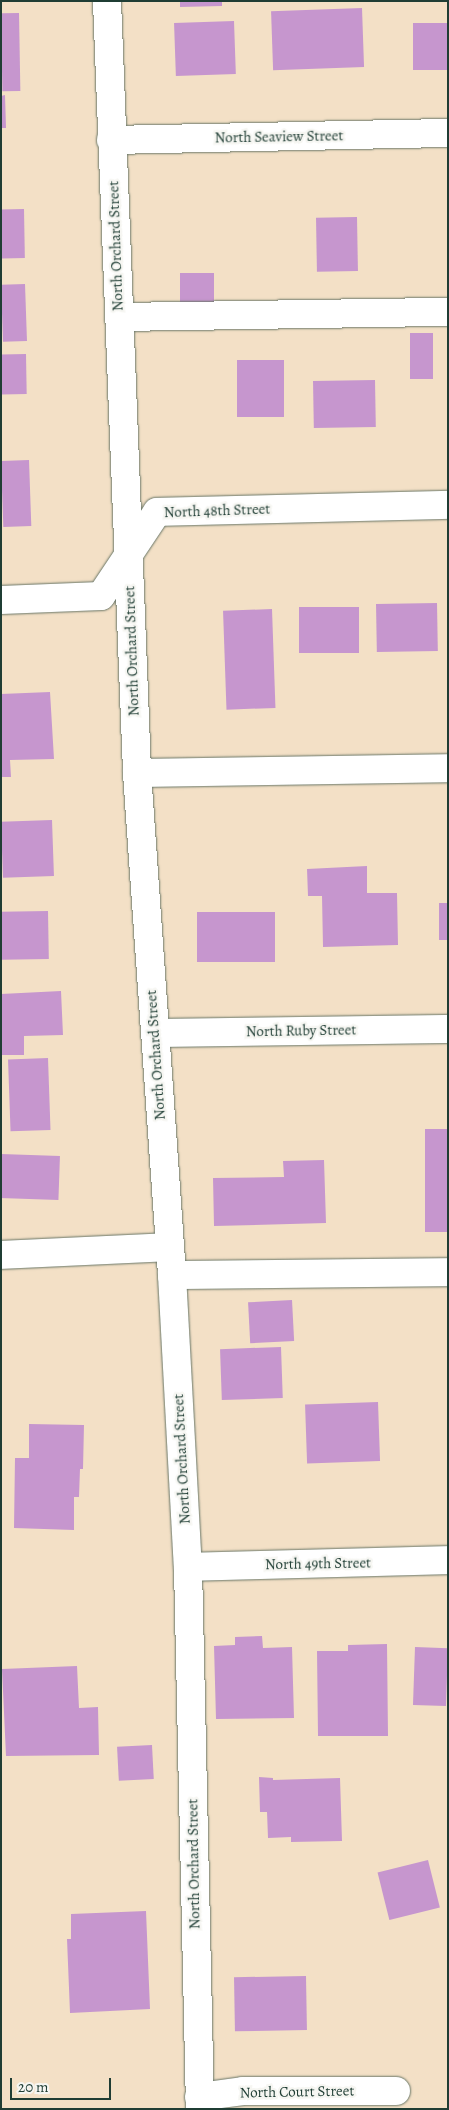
<!DOCTYPE html>
<style>
body{margin:0}
#map{position:relative;width:449px;height:2110px;overflow:hidden;background:#f3e0c6;font-family:Alegreya,serif}
div>[style]{position:absolute}
[style*='--x']{left:calc(var(--x)*1px);top:calc(var(--y)*1px);width:calc(var(--w)*1px);rotate:calc(var(--a)*1deg)}
.building>*{inset:0;background:#c696ce;transform-origin:0 0}
.roads{filter:drop-shadow(0 0 1px #697667) drop-shadow(0 0 1px #697667)}
.minor>*{height:28px;margin:-14px;padding:0 14px;transform-origin:14px;border-radius:14px;background:#fff}
span{translate:-50% -50%;white-space:nowrap;text-align:center;line-height:1.15;-webkit-text-stroke:4.5px #f6f6f2;paint-order:stroke}
.street-label{font-size:15px;color:#1f3d34}
.frame{position:absolute;inset:0;border:2px solid #1f3d34;pointer-events:none}
.scale{position:absolute;left:10px;top:2078px;width:101px;height:22px;box-sizing:border-box;border:2px solid #1f3d34;border-top:0;padding-left:6px;font-size:15px;line-height:18px;white-space:nowrap;color:#1f3d34;-webkit-text-stroke:4px #f6f6f2;paint-order:stroke}
</style>
<div id="map">
<div class="building">
<i style="clip-path:polygon(180px 1px,222px 1px,222px 6px,180px 7px)"></i>
<i style="left:362px;top:8px;width:59px;height:91px;rotate:88deg"></i>
<i style="left:19px;top:13px;width:78px;height:18px;rotate:89deg"></i>
<i style="left:234px;top:21px;width:53px;height:60px;rotate:88deg"></i>
<i style="left:448px;top:23px;width:47px;height:35px;rotate:90deg"></i>
<i style="clip-path:polygon(5px 95px,6px 128px,1px 128px,1px 96px)"></i>
<i style="left:24px;top:209px;width:49px;height:23px;rotate:89deg"></i>
<i style="left:357px;top:217px;width:54px;height:41px;rotate:89deg"></i>
<i style="left:180px;top:273px;width:34px;height:31px"></i>
<i style="left:25px;top:284px;width:57px;height:24px;rotate:88deg"></i>
<i style="left:410px;top:333px;width:23px;height:46px"></i>
<i style="left:26px;top:354px;width:40px;height:25px;rotate:89deg"></i>
<i style="left:284px;top:360px;width:57px;height:47px;rotate:90deg"></i>
<i style="left:375px;top:380px;width:47px;height:62px;rotate:89deg"></i>
<i style="left:29px;top:460px;width:66px;height:28px;rotate:88deg"></i>
<i style="left:437px;top:603px;width:48px;height:61px;rotate:89deg"></i>
<i style="left:299px;top:607px;width:60px;height:46px"></i>
<i style="left:272px;top:609px;width:99px;height:49px;rotate:88deg"></i>
<i style="clip-path:polygon(50px 692px,54px 759px,10px 760px,11px 777px,1px 777px,1px 694px)"></i>
<i style="left:52px;top:820px;width:56px;height:51px;rotate:88deg"></i>
<i style="clip-path:polygon(367px 866px,367px 893px,397px 893px,398px 945px,323px 947px,322px 896px,308px 896px,307px 869px)"></i>
<i style="left:439px;top:903px;width:9px;height:37px"></i>
<i style="left:48px;top:911px;width:48px;height:47px;rotate:89deg"></i>
<i style="left:197px;top:912px;width:78px;height:50px"></i>
<i style="clip-path:polygon(61px 991px,63px 1035px,24px 1036px,24px 1055px,1px 1055px,1px 994px)"></i>
<i style="left:48px;top:1058px;width:72px;height:40px;rotate:88deg"></i>
<i style="left:448px;top:1129px;width:103px;height:23px;rotate:90deg"></i>
<i style="left:1px;top:1154px;width:59px;height:44px;rotate:2deg"></i>
<i style="clip-path:polygon(324px 1160px,326px 1223px,214px 1226px,213px 1178px,284px 1177px,283px 1161px)"></i>
<i style="left:292px;top:1300px;width:41px;height:44px;rotate:87deg"></i>
<i style="left:281px;top:1347px;width:51px;height:61px;rotate:88deg"></i>
<i style="left:378px;top:1402px;width:59px;height:73px;rotate:88deg"></i>
<i style="clip-path:polygon(29px 1424px,84px 1425px,83px 1469px,80px 1469px,79px 1497px,74px 1497px,74px 1530px,14px 1528px,15px 1458px,29px 1458px)"></i>
<i style="clip-path:polygon(262px 1636px,263px 1648px,292px 1647px,294px 1718px,216px 1719px,214px 1646px,235px 1645px,235px 1637px)"></i>
<i style="clip-path:polygon(387px 1644px,388px 1736px,318px 1736px,317px 1651px,348px 1651px,348px 1645px)"></i>
<i style="left:415px;top:1647px;width:33px;height:58px;rotate:2deg"></i>
<i style="clip-path:polygon(77px 1666px,79px 1708px,98px 1707px,99px 1755px,6px 1756px,2px 1669px)"></i>
<i style="left:152px;top:1745px;width:34px;height:35px;rotate:87deg"></i>
<i style="clip-path:polygon(259px 1777px,273px 1778px,273px 1780px,340px 1778px,342px 1841px,291px 1842px,291px 1837px,268px 1838px,267px 1812px,260px 1812px)"></i>
<i style="left:428px;top:1860px;width:49px;height:52px;rotate:76deg"></i>
<i style="clip-path:polygon(146px 1911px,150px 2009px,70px 2013px,67px 1939px,71px 1939px,71px 1914px)"></i>
<i style="left:306px;top:1976px;width:54px;height:72px;rotate:89deg"></i>
</div>
<div class="roads">
<div class="minor">
<i style="--x:107;--y:1;--w:773;--a:87.77"></i>
<i style="--x:137;--y:773;--w:503;--a:86.01"></i>
<i style="--x:172;--y:1275;--w:292;--a:86.9"></i>
<i style="--x:188;--y:1567;--w:542;--a:88.73"></i>
<i style="--x:111;--y:140;--w:337;--a:-1.2"></i>
<i style="--x:119;--y:317;--w:329;--a:-0.9"></i>
<i style="--x:1;--y:600;--w:100;--a:-2.3"></i>
<i style="--x:101;--y:596;--w:101;--a:-56.3"></i>
<i style="--x:157;--y:512;--w:291;--a:-1.4"></i>
<i style="--x:137;--y:773;--w:311;--a:-0.9"></i>
<i style="--x:155;--y:1033;--w:293;--a:-0.8"></i>
<i style="--x:1;--y:1255;--w:167;--a:-2.7"></i>
<i style="--x:172;--y:1275;--w:276;--a:-0.6"></i>
<i style="--x:188;--y:1567;--w:260;--a:-1.5"></i>
<i style="--x:199;--y:2097;--w:44;--a:-7.8"></i>
<i style="--x:243;--y:2091;--w:153;--a:0"></i>
</div>
</div>
<div class="street-label">
<span style="left:279px;top:137px;rotate:-1deg">North Seaview Street</span>
<span style="left:116px;top:246px;rotate:-92deg">North Orchard Street</span>
<span style="left:217px;top:511px;rotate:-2deg">North 48th Street</span>
<span style="left:132px;top:651px;rotate:-92deg">North Orchard Street</span>
<span style="left:301px;top:1031px;rotate:-1deg">North Ruby Street</span>
<span style="left:156px;top:1055px;rotate:-94deg">North Orchard Street</span>
<span style="left:182px;top:1459px;rotate:-93deg">North Orchard Street</span>
<span style="left:318px;top:1564px;rotate:-1deg">North 49th Street</span>
<span style="left:194px;top:1864px;rotate:-91deg">North Orchard Street</span>
<span style="left:297px;top:2092px;rotate:-1deg">North Court Street</span>
</div>
<div class="frame"></div>
<div class="scale">20 m</div>
</div>
